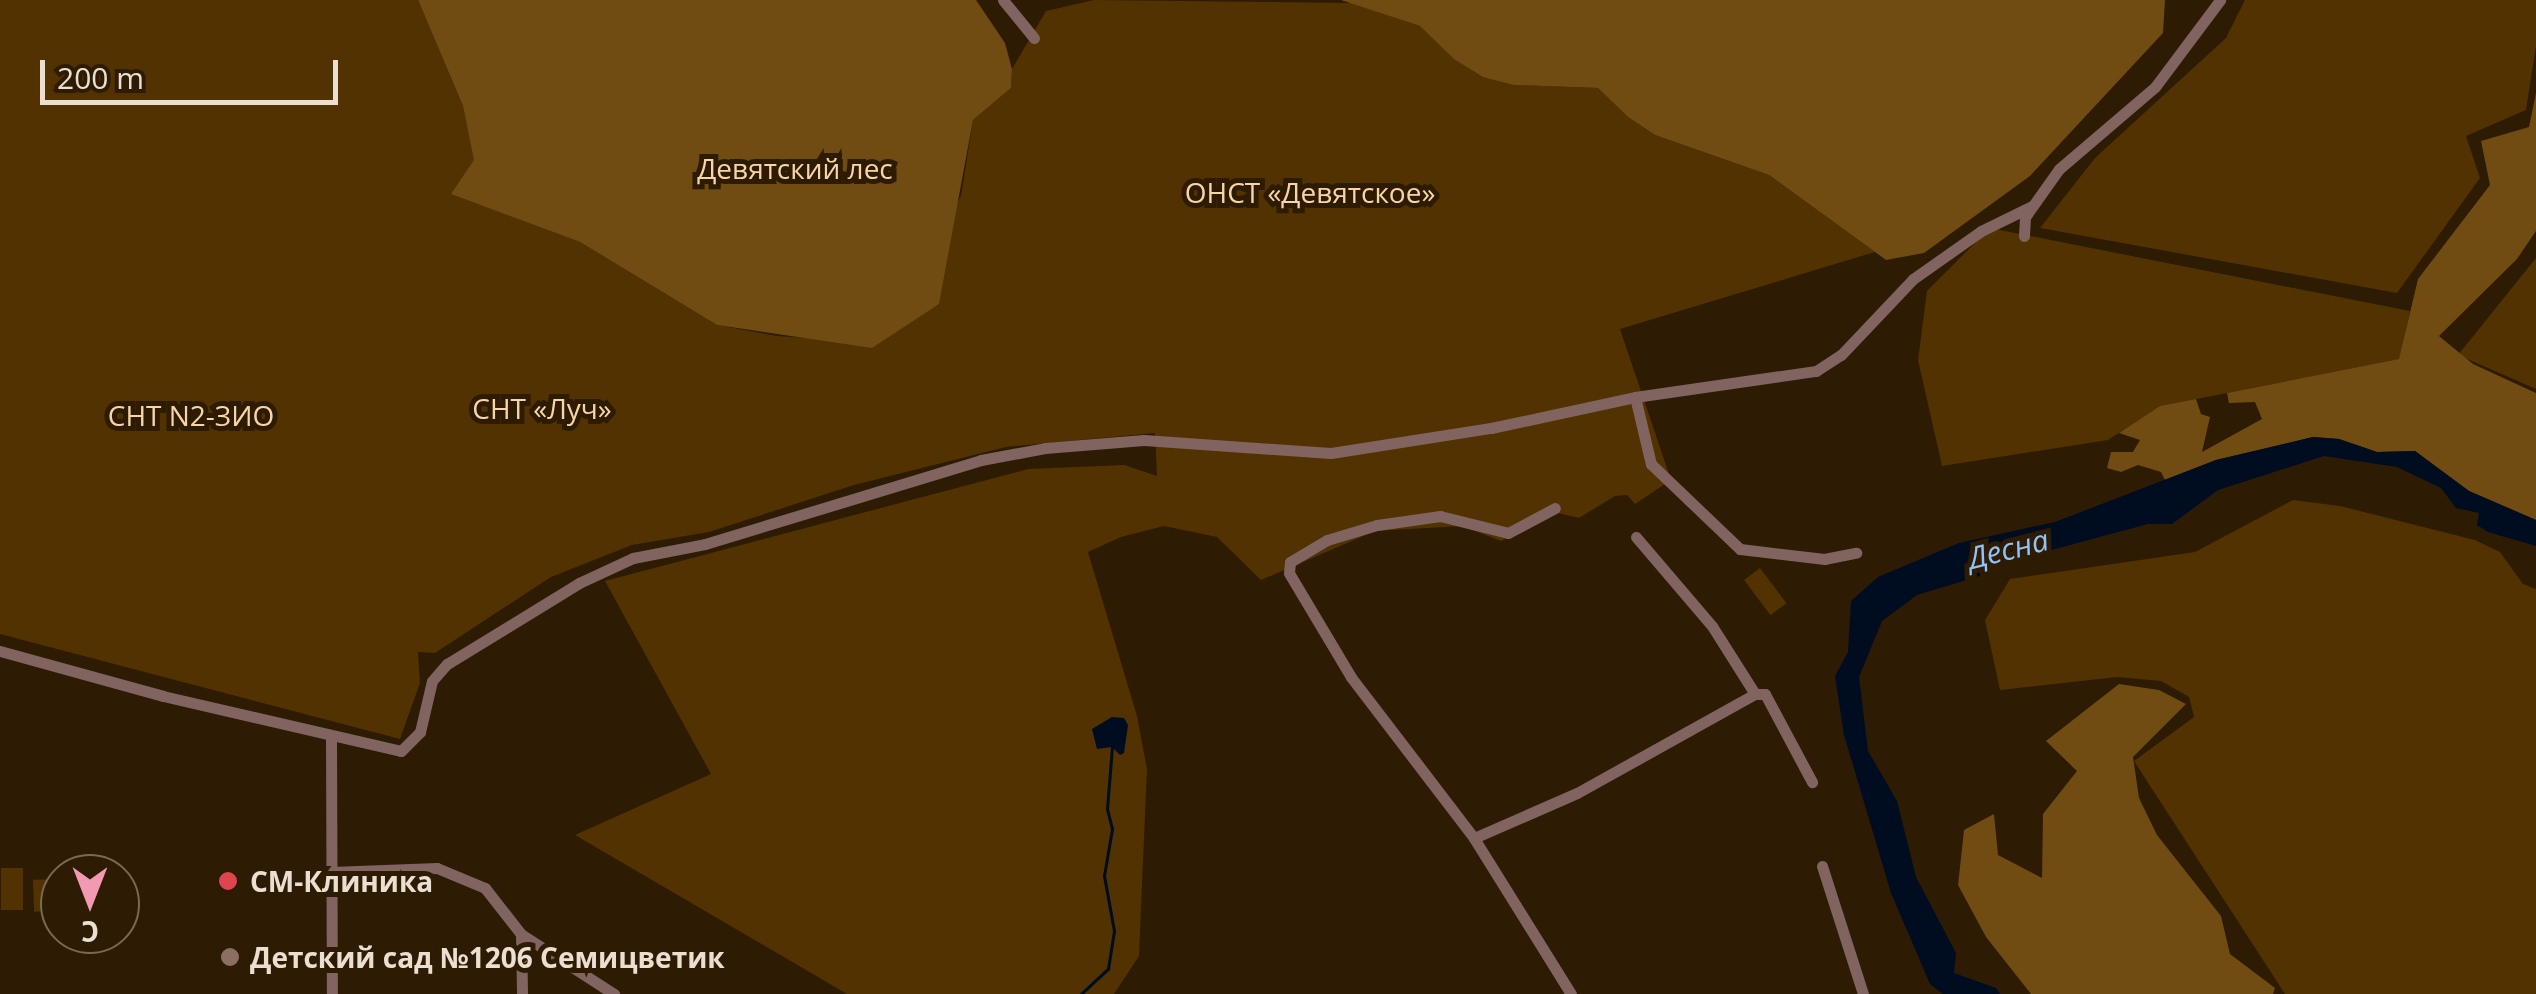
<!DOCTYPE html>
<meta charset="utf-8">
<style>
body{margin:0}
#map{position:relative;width:2536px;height:994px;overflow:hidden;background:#2d1b03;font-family:"Open Sans",sans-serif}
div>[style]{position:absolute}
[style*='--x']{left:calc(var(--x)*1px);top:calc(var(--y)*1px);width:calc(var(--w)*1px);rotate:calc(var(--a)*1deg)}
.green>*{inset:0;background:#513200;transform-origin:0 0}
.forest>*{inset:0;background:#704b12}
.water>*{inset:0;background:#000c20}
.stream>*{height:2.5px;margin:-1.25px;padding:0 1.25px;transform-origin:1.25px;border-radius:1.25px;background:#000c20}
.minor>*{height:11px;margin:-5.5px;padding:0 5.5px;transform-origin:5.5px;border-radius:5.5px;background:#816360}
.dots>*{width:28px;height:28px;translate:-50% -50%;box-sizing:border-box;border:5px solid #2d1b03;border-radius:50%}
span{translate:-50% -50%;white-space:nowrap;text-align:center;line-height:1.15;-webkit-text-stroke:10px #2d1b03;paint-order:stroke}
.park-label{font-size:28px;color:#f8d5a9}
.poi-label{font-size:28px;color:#eadfd0;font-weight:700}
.left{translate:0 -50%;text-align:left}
.water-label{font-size:30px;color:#91c3f8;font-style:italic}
.north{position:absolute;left:40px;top:854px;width:100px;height:100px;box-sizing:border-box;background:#2d1b03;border:2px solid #796955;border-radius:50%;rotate:180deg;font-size:28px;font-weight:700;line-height:40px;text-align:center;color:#eadfd0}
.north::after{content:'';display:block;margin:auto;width:35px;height:45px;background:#f19ab1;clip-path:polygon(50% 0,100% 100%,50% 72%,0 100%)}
.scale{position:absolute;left:40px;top:60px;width:298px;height:45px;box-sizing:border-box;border:5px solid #eadfd0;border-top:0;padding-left:12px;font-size:30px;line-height:35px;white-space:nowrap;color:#eadfd0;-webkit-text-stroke:8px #2d1b03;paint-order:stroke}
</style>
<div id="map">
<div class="green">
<i style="clip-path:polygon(0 0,418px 0,463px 106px,475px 160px,452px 194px,580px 242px,717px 325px,777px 336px,837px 340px,872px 348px,961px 196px,973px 120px,1011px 88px,1012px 69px,1046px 11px,1094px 0,1352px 3px,1420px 26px,1514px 85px,1598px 88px,1628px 117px,1655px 135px,1769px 175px,1875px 252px,1620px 329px,1671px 480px,1635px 504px,1627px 495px,1615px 496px,1579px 518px,1558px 513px,1501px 541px,1462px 526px,1375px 531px,1261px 580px,1217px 537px,1164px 526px,1121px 537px,1088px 552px,1137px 716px,1147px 769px,1139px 956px,1114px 994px,847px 994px,575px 835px,711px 774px,605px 581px,1028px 469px,1124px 465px,1157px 476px,1155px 433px,1006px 447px,854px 485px,709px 532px,632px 545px,551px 577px,435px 653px,418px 652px,420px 683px,400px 739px,0 634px)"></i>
<i style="clip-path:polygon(2245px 0,2536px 0,2536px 46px,2526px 110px,2466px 136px,2480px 178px,2397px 293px,2040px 228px,2095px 158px,2226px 38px)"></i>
<i style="clip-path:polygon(1990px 228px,2410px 311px,2400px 359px,2161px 406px,2108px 440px,1942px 466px,1918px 360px,1927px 291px)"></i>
<i style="clip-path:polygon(2536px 258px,2536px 389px,2458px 355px)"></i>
<i style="clip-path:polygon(2293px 500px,2340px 506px,2475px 540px,2500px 552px,2523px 584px,2536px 589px,2536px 994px,2285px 994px,2134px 761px,2194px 717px,2189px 697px,2161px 681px,2117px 677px,2000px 690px,1985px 620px,2010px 579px,2195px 552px)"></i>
<i style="left:1760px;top:568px;width:44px;height:20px;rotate:53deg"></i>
<i style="left:1px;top:868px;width:22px;height:42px"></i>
<i style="left:56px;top:879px;width:32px;height:23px;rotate:88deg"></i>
</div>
<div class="forest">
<i style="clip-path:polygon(418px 0,976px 0,1005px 43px,1012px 69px,1011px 88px,973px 120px,939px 304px,872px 348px,717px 325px,580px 242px,451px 194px,474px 160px,463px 106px)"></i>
<i style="clip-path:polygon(1341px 0,2165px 0,2163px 33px,2030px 176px,1924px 253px,1886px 260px,1769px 175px,1655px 135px,1628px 117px,1598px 88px,1514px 85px,1483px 77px,1454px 59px,1420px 26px)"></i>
<i style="clip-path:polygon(2536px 93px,2536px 231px,2517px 259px,2439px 336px,2473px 364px,2536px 393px,2536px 520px,2469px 491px,2415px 451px,2377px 452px,2339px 439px,2313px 437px,2216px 460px,2165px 480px,2161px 472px,2138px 465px,2121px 472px,2107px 468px,2111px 452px,2133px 452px,2140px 440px,2119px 433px,2160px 406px,2196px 399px,2201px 414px,2210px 417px,2202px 452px,2262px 419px,2255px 402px,2229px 403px,2227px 393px,2399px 359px,2418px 279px,2490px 185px,2481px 141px,2529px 127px)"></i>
<i style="clip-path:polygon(2119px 684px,2159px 690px,2186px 704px,2133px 757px,2139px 798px,2157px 835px,2221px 916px,2230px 954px,2275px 988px,2273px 994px,2031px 994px,1986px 937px,1958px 885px,1964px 830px,1994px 814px,1998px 855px,2042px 878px,2043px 814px,2077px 771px,2046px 741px)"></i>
</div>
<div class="water">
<i style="clip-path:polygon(2313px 437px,2339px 439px,2377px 452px,2415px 451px,2469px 491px,2536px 520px,2536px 546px,2488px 532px,2477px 525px,2479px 513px,2456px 508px,2441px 488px,2397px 467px,2324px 456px,2218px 490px,2172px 524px,2148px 524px,1996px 565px,1980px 576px,1917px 595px,1882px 621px,1859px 677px,1868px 751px,1897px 801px,1916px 877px,1956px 953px,1954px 973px,1996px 988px,2000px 994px,1943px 994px,1930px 984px,1891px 893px,1844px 735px,1835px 676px,1848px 652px,1851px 601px,1878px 577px,1959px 543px,2055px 522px,2216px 460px)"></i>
<i style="clip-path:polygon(1112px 717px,1124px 718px,1128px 725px,1124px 753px,1120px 755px,1112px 747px,1097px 749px,1092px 729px)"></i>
</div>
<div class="stream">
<i style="--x:1081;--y:994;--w:37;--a:-43"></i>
<i style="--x:1108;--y:969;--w:38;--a:-81"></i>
<i style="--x:1114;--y:931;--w:56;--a:-100.3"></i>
<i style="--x:1104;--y:876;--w:48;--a:-80.3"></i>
<i style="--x:1112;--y:829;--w:21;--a:-104"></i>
<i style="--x:1107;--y:809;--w:62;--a:-85.4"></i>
</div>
<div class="minor">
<i style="--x:1003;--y:0;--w:49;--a:50.8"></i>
<i style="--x:2024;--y:236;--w:19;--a:-87"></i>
<i style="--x:2025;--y:217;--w:59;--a:-54.7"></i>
<i style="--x:2059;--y:169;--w:126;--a:-40.5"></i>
<i style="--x:2155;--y:87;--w:109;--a:-53.2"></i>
<i style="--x:1635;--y:397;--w:69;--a:76.6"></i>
<i style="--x:1651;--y:464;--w:123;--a:43.7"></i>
<i style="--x:1740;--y:549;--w:85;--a:6.8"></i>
<i style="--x:1824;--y:559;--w:33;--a:-11"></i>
<i style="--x:0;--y:651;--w:169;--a:15.4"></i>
<i style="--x:163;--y:696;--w:244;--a:13"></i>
<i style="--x:401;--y:751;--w:27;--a:-45"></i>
<i style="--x:420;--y:732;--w:52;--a:-76.8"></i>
<i style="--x:432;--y:681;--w:23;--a:-49"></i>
<i style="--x:447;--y:664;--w:155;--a:-31.5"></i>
<i style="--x:579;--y:583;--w:60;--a:-24.8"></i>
<i style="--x:633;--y:558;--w:73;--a:-11"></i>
<i style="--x:705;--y:544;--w:288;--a:-16.9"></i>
<i style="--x:981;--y:460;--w:65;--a:-10.6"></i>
<i style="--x:1045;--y:448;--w:99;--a:-4.6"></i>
<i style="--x:1144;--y:440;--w:187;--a:4"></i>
<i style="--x:1331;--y:453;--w:162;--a:-8.9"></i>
<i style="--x:1491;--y:428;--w:147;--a:-12.1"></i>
<i style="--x:1635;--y:397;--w:183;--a:-8.2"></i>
<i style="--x:1816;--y:371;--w:30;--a:-33"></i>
<i style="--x:1841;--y:355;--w:105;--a:-46.5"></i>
<i style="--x:1913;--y:279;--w:83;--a:-35.2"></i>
<i style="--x:1981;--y:231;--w:57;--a:-26.1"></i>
<i style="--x:1755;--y:694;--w:10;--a:0"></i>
<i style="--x:1765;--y:694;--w:100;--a:61.9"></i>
<i style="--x:331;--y:736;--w:258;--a:89.8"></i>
<i style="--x:1474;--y:838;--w:203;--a:-127.4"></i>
<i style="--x:1351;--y:677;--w:121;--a:-120.8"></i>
<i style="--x:1289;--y:573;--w:11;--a:-85"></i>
<i style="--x:1290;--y:562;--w:43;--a:-30.7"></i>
<i style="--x:1327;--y:540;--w:52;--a:-16.7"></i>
<i style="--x:1377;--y:525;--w:64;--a:-8.1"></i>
<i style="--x:1440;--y:516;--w:70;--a:14"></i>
<i style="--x:1508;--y:533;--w:53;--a:-28"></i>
<i style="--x:1822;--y:866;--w:134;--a:72.2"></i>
<i style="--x:331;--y:872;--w:106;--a:-2.2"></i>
<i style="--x:437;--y:868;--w:52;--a:22.6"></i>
<i style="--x:485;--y:888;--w:58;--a:52"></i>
<i style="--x:521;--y:934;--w:111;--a:32.8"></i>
<i style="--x:521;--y:934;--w:60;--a:89"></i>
<i style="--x:1571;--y:994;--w:184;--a:-121.9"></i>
<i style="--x:1474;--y:838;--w:112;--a:-23.6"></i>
<i style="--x:1577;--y:793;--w:204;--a:-29.1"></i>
<i style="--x:1755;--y:694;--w:80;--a:-122.3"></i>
<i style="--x:1712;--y:626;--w:117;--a:-130.5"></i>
</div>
<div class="dots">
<i style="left:228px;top:881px;background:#e0444e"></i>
<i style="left:230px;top:957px;background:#8d6e63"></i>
</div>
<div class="park-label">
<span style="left:795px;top:168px">Девятский лес</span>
<span style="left:1310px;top:192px">ОНСТ «Девятское»</span>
<span style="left:542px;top:408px">СНТ «Луч»</span>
<span style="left:191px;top:415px">СНТ N2-ЗИО</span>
</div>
<div class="poi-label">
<span class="left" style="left:250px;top:881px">СМ-Клиника</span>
<span class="left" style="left:250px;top:957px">Детский сад №1206 Семицветик</span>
</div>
<div class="water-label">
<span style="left:2008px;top:549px;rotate:-14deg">Десна</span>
</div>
<div class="north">С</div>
<div class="scale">200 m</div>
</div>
